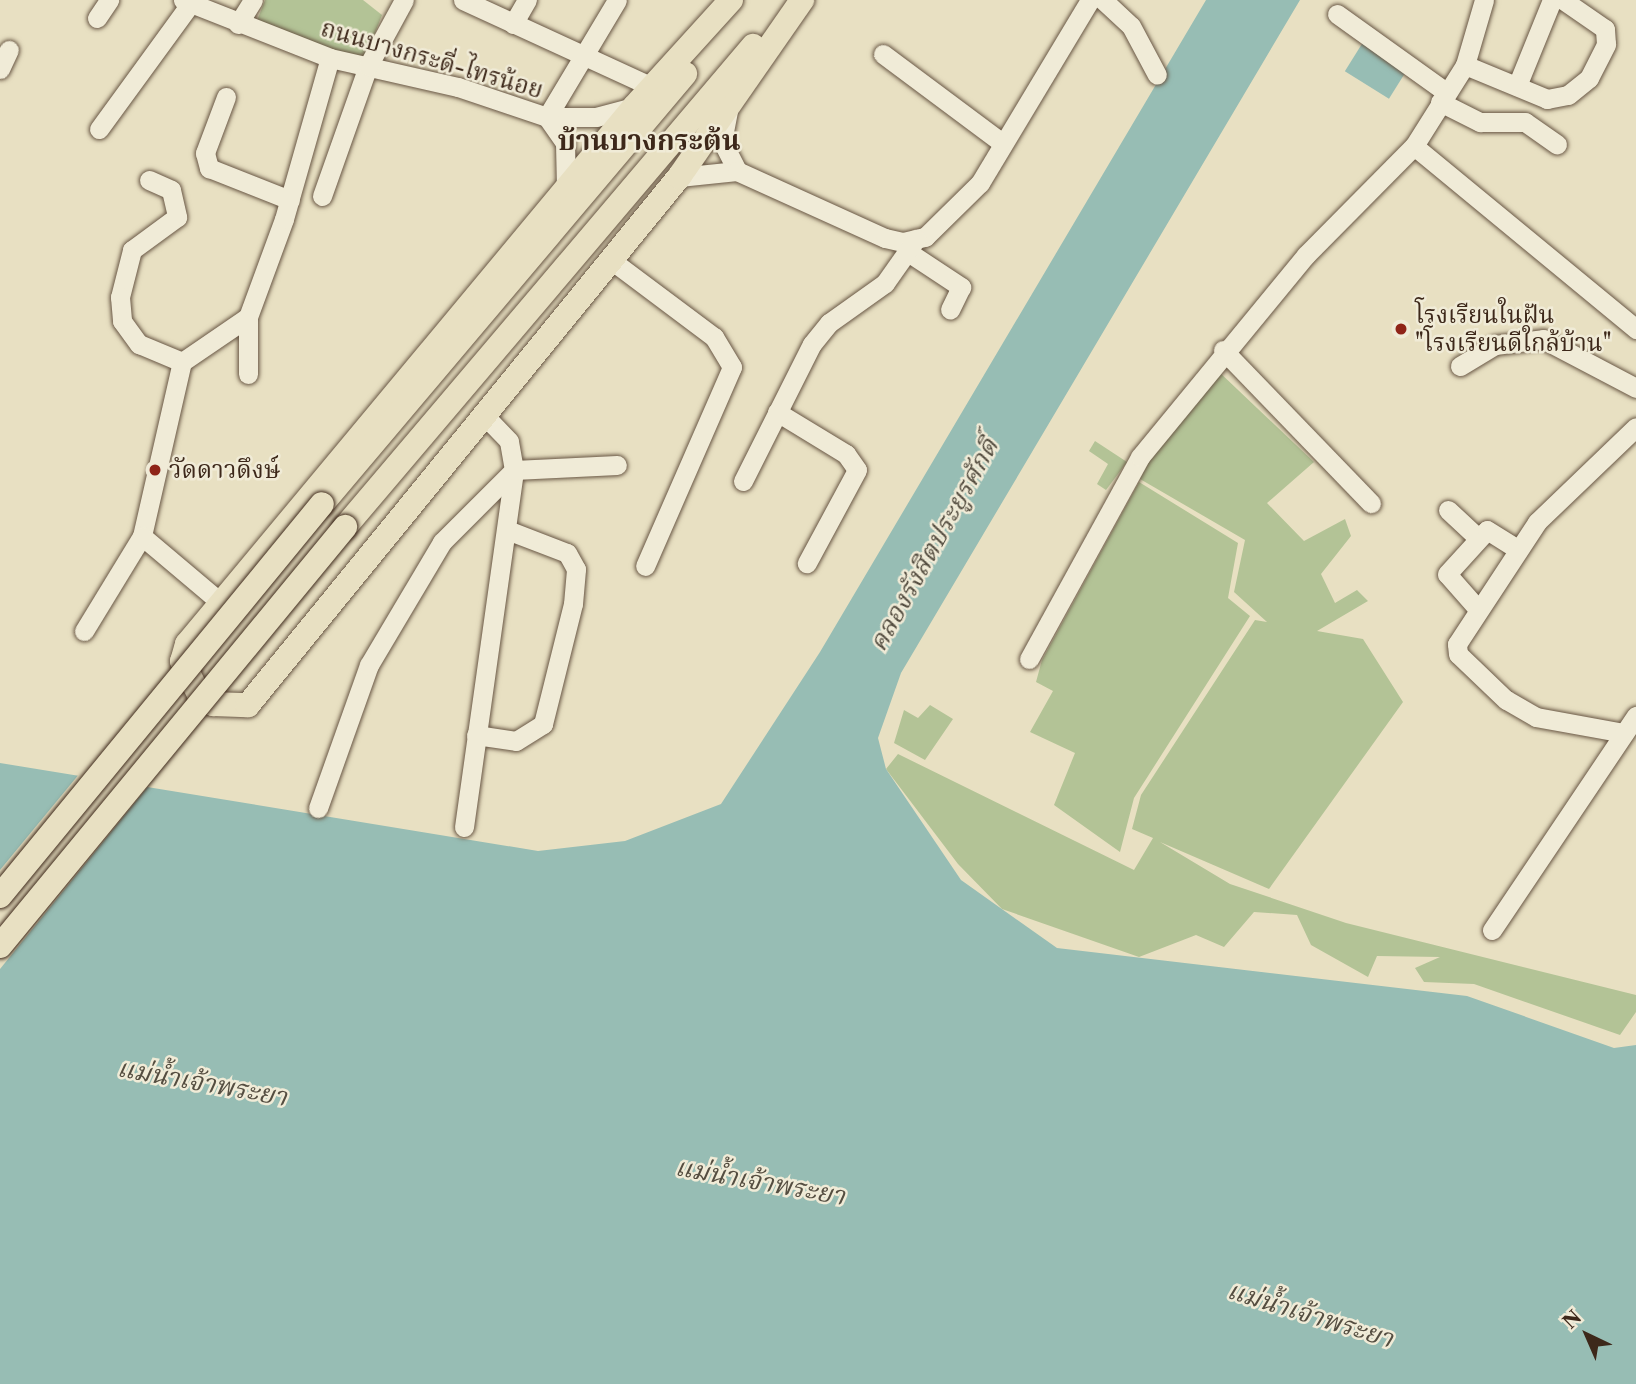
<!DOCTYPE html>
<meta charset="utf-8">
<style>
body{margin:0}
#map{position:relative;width:1636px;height:1384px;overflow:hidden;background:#e8e0c2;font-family:"Libre Caslon Text","Noto Serif Thai",serif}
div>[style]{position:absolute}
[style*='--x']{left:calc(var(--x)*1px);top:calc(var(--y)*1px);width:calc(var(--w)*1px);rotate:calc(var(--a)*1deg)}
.green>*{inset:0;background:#b3c396}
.water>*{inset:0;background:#97bdb4;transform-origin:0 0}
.pier>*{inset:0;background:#e8e0c2}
.roads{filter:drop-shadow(0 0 2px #685644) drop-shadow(0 0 2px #685644)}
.minor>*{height:19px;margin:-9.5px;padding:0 9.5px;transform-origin:9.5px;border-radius:9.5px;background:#f0ebd7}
.major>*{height:24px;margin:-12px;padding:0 12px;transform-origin:12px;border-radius:12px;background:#e8e0c2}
.bridges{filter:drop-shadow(0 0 2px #3d281a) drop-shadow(0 0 2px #3d281a)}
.major-bridge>*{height:24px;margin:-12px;padding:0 12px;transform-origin:12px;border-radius:12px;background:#e8e0c2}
.dots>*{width:19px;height:19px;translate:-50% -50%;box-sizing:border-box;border:4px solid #f0ebd7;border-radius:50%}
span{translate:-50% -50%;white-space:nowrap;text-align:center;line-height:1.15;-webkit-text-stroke:5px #f0ebd7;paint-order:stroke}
.street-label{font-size:24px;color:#3d281a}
.poi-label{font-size:24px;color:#3d281a}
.left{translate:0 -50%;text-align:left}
.water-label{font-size:26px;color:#544d40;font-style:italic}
.quarter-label{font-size:28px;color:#3d281a;font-weight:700}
.north{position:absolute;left:1552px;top:1300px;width:70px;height:70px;-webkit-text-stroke:5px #f0ebd7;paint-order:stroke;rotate:316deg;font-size:19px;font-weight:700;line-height:28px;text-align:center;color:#3d281a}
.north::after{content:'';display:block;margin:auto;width:24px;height:32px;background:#3d281a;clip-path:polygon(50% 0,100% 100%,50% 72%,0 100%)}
</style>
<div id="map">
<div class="green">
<i style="clip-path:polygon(265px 0,363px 0,382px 15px,364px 61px,255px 26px)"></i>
<i style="clip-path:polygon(1217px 370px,1314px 462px,1267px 503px,1304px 541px,1345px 519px,1351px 536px,1321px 574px,1335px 603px,1357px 590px,1368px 601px,1317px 631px,1363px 639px,1403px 702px,1269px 889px,1160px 842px,1230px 884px,1346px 923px,1636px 995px,1636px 1012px,1620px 1035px,1474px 984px,1424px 982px,1415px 968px,1440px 957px,1377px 956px,1368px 977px,1311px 945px,1297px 915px,1254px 912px,1224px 947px,1196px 935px,1139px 957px,1002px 909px,958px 864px,886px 769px,898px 754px,1134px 870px,1153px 838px,1132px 829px,1141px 795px,1255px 620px,1267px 622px,1234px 592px,1245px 540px,1140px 479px,1147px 460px)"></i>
<i style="clip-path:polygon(1095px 441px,1127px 462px,1106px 490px,1097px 484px,1108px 464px,1089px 451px)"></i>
<i style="clip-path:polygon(1139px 482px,1238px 543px,1228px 598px,1250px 616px,1134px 798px,1120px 852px,1054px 805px,1075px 753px,1030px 732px,1053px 691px,1036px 682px,1042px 660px)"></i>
<i style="clip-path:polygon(930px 705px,953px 719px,925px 760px,894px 743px,904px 710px,918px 718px)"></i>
</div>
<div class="water">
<i style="clip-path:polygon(1206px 0,1300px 0,901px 673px,878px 738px,886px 769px,961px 880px,1057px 948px,1467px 996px,1614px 1048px,1636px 1045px,1636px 1384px,0 1384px,0 763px,538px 851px,625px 841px,721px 804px,820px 652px)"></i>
<i style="left:1365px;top:39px;width:52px;height:38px;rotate:32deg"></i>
</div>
<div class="pier">
<i style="clip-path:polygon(80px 773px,150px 784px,0 969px,0 870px)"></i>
</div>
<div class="roads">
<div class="minor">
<i style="--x:183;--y:0;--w:158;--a:21.5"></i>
<i style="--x:330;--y:58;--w:131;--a:12.8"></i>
<i style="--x:458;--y:87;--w:94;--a:18.6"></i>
<i style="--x:547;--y:117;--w:49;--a:0"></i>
<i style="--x:596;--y:117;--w:39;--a:-15"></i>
<i style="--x:463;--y:0;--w:208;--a:24.7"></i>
<i style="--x:1103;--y:0;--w:38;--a:43"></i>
<i style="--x:1131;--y:26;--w:55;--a:62"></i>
<i style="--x:1337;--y:14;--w:134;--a:35.6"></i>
<i style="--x:97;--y:18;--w:22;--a:-56"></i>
<i style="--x:238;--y:24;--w:28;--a:-58"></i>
<i style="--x:513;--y:24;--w:28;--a:-60"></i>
<i style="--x:883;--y:54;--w:147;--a:36.7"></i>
<i style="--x:1465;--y:65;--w:89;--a:22.5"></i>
<i style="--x:1547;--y:99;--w:21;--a:-11"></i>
<i style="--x:1568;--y:95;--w:27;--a:-39"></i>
<i style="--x:1589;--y:78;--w:38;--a:-63"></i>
<i style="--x:1606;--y:44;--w:15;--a:-94"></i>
<i style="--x:1605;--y:29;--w:51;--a:-145.4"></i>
<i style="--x:0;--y:69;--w:21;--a:-65"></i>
<i style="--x:1517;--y:86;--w:93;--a:-67.9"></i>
<i style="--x:226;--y:97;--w:60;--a:110.6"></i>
<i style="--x:205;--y:153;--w:16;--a:75"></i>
<i style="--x:209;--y:168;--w:87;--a:21.6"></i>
<i style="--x:1440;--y:102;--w:45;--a:26.6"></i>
<i style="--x:1480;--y:122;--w:45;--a:0"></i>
<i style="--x:1525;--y:122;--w:39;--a:35"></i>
<i style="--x:728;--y:111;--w:31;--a:101"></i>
<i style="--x:722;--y:141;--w:34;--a:63"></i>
<i style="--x:547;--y:117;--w:136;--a:-59.1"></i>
<i style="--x:547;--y:117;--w:32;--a:55"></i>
<i style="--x:565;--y:143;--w:44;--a:88.7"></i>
<i style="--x:99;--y:129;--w:156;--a:-53.9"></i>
<i style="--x:1414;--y:146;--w:288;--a:39.5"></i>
<i style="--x:679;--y:177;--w:58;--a:-5.9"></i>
<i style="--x:737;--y:171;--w:162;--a:24.4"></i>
<i style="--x:885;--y:238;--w:18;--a:13"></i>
<i style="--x:903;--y:242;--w:23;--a:-13"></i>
<i style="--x:925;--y:237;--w:77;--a:-44.5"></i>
<i style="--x:980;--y:183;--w:214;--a:-59"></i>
<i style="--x:149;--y:180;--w:24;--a:24"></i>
<i style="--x:171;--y:190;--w:28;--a:77"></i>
<i style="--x:177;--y:217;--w:56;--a:143.7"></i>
<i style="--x:132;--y:250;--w:49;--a:104.3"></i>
<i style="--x:120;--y:297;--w:24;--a:85"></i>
<i style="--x:122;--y:321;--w:29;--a:54"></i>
<i style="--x:139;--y:344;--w:47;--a:22.7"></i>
<i style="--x:322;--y:196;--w:138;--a:-70.5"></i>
<i style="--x:368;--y:66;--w:75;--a:-61.4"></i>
<i style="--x:908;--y:252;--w:64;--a:33.4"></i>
<i style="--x:961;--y:287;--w:25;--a:116"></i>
<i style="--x:611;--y:260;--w:129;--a:36.8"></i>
<i style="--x:714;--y:337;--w:35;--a:59"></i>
<i style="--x:732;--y:367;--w:217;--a:113.6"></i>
<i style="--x:248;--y:317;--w:57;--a:90"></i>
<i style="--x:1223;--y:350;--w:213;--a:46"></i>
<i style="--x:1460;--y:366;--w:41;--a:-31"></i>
<i style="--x:1495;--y:345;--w:48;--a:-7.1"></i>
<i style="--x:1543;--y:339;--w:105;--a:27.8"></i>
<i style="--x:777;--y:412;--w:81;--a:31.3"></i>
<i style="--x:846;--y:454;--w:19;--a:55"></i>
<i style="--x:857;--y:470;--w:106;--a:118.3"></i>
<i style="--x:743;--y:481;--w:153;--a:-63.3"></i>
<i style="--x:812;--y:344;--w:27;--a:-51"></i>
<i style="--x:829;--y:323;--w:69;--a:-35.5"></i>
<i style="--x:885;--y:283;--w:54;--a:-54.8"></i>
<i style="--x:1448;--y:510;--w:40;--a:43"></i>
<i style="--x:220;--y:602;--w:102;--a:-139.8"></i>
<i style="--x:142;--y:536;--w:179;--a:-77.1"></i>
<i style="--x:182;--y:362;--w:80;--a:-34.3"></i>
<i style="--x:248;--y:317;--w:104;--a:-69.8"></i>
<i style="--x:284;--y:219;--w:167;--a:-74.1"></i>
<i style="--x:1477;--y:608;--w:45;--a:-131.4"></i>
<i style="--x:1447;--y:574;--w:59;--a:-47.7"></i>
<i style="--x:1487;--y:530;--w:36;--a:32"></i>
<i style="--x:84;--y:631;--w:111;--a:-58.6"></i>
<i style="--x:1029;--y:659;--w:230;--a:-61.2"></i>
<i style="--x:1140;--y:457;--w:261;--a:-50.6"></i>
<i style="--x:1306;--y:255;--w:153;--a:-45.3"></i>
<i style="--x:1414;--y:146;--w:96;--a:-57.8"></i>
<i style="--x:1465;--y:65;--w:68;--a:-73.7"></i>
<i style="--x:1624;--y:733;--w:89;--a:-169.7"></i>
<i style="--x:1536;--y:717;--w:34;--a:-150"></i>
<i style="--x:1506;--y:700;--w:66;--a:-136.2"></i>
<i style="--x:1458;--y:654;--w:10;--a:-96"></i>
<i style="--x:1457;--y:644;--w:146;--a:-56.7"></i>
<i style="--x:1537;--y:522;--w:137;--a:-43.8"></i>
<i style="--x:476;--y:735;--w:40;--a:8.5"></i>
<i style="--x:516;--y:741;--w:32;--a:-32"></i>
<i style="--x:543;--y:724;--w:124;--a:-76"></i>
<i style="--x:573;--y:604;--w:35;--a:-85"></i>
<i style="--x:576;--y:569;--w:18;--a:-119"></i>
<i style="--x:567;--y:553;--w:61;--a:-158.9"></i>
<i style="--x:318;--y:808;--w:152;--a:-70.4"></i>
<i style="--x:369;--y:665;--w:143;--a:-59.3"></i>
<i style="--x:442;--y:542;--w:102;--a:-45"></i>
<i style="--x:514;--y:470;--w:103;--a:-2.8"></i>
<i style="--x:464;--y:827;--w:360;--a:-82"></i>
<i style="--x:514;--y:470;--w:29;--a:-100"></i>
<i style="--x:509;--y:441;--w:36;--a:-134"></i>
<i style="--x:1492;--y:930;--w:258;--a:-56.1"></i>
</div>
<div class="major">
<i style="--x:731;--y:0;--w:144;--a:132.2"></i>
<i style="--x:634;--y:107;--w:699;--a:129.77"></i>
<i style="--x:187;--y:644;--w:18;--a:106"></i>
<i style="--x:182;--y:661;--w:38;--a:63"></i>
<i style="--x:199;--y:695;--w:17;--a:33"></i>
<i style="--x:213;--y:704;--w:35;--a:2"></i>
<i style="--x:248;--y:705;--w:682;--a:-50.78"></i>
<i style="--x:679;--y:177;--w:216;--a:-55.2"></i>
<i style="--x:322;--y:504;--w:563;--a:-49.83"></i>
<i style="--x:345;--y:527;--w:631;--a:-49.69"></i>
</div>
</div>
<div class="bridges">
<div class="major-bridge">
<i style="--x:0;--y:896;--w:507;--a:-50.6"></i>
<i style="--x:0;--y:946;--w:543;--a:-50.53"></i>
</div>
</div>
<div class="dots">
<i style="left:1401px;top:329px;background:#8f2418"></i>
<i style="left:155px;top:470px;background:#8f2418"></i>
</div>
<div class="street-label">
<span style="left:432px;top:59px;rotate:16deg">ถนนบางกระดี่-ไทรน้อย</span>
</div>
<div class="poi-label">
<span class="left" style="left:1415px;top:329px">โรงเรียนในฝัน<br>"โรงเรียนดีใกล้บ้าน"</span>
<span class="left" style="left:169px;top:470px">วัดดาวดึงษ์</span>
</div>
<div class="water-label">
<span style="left:934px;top:545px;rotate:-61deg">คลองรังสิตประยูรศักดิ์</span>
<span style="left:202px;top:1083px;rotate:10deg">แม่น้ำเจ้าพระยา</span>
<span style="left:760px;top:1182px;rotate:10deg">แม่น้ำเจ้าพระยา</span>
<span style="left:1310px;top:1315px;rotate:17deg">แม่น้ำเจ้าพระยา</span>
</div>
<div class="quarter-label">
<span style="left:649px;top:140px">บ้านบางกระต้น</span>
</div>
<div class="north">N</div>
</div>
